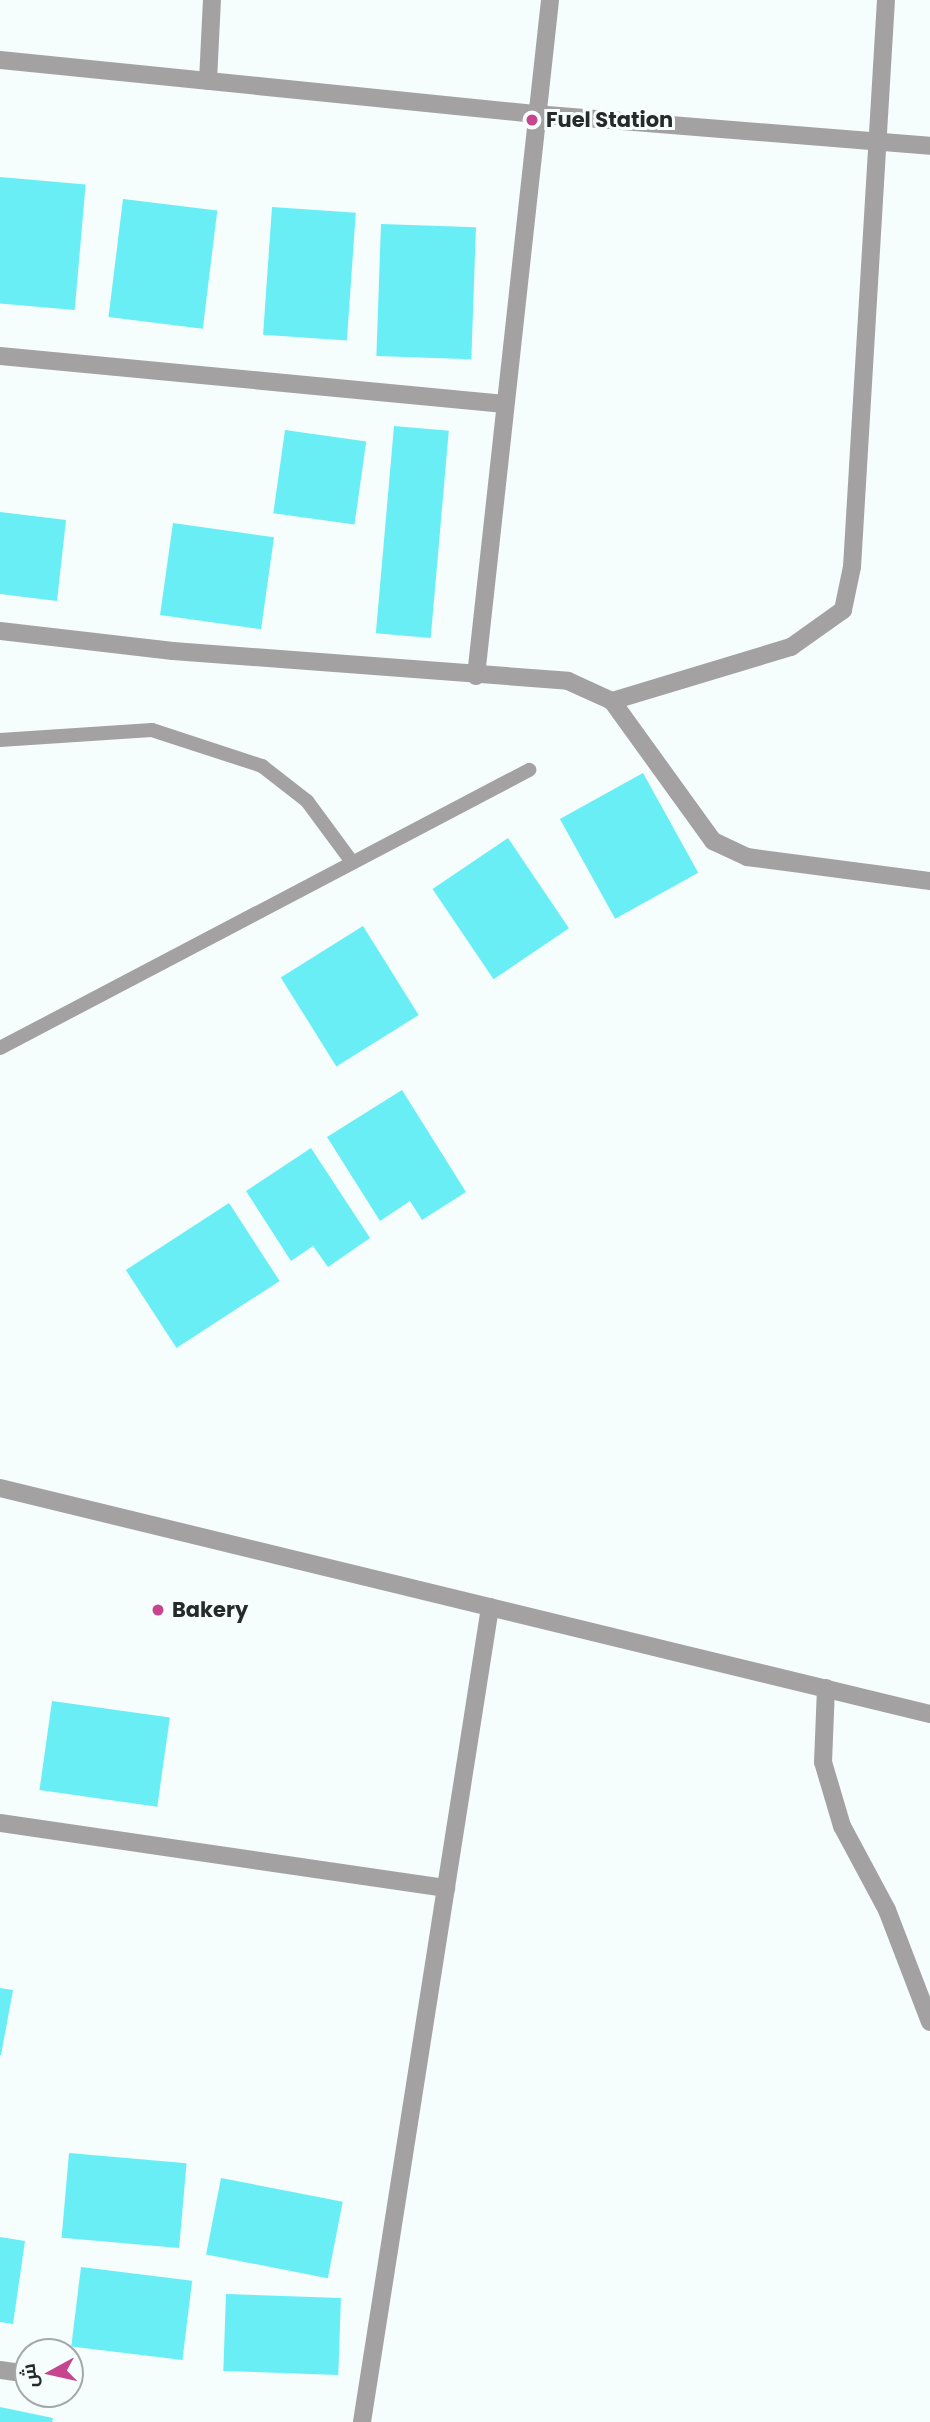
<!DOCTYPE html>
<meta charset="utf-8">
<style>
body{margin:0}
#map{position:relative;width:930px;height:2422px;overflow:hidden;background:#f5fdfd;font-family:Poppins,Cairo,sans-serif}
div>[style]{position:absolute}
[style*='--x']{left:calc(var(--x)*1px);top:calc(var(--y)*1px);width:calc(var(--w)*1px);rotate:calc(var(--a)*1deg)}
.building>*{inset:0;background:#6aeef6;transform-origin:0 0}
.lane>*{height:14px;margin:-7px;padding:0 7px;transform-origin:7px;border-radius:7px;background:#a4a1a2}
.street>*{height:18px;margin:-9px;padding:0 9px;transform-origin:9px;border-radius:9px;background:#a4a1a2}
.dots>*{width:19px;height:19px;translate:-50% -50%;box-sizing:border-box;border:4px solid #f5fdfd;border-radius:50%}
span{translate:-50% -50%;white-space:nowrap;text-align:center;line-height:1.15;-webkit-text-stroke:6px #f5fdfd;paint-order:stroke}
.poi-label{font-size:21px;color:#272a2a;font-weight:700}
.left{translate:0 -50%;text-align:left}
.north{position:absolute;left:14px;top:2338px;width:70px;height:70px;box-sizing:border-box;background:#f5fdfd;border:2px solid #a3a9a9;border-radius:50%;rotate:262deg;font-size:19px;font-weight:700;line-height:28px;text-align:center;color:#272a2a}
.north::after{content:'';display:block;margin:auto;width:24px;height:32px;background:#c6458e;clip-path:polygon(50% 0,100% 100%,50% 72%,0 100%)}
</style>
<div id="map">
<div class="building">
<i style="left:0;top:177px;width:86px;height:126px;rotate:5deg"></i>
<i style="left:123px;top:199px;width:95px;height:119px;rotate:7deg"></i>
<i style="left:272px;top:207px;width:84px;height:128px;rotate:4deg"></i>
<i style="left:381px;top:224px;width:95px;height:132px;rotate:2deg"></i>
<i style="left:394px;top:426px;width:55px;height:208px;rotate:5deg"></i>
<i style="left:285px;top:430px;width:82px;height:84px;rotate:8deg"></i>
<i style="clip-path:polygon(0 512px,66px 520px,57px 601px,0 594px)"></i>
<i style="left:173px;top:523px;width:102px;height:93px;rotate:8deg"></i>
<i style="left:643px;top:773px;width:114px;height:95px;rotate:61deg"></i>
<i style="left:508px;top:838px;width:109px;height:91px;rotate:56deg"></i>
<i style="left:363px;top:926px;width:105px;height:97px;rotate:58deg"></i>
<i style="clip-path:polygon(402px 1090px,466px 1192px,422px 1220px,410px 1201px,380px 1221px,327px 1137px)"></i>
<i style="clip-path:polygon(311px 1148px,370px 1238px,328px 1267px,313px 1246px,291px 1261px,246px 1191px)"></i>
<i style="left:229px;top:1203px;width:93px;height:123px;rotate:57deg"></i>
<i style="left:52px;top:1701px;width:119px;height:90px;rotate:8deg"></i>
<i style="clip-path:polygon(0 1988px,13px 1990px,1px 2055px,0 2055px)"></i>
<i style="left:69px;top:2153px;width:118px;height:85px;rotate:5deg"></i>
<i style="left:221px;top:2178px;width:124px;height:78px;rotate:11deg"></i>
<i style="clip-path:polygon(0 2237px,25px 2241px,13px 2324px,0 2322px)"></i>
<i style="left:81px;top:2267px;width:112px;height:80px;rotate:7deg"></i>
<i style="left:226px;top:2294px;width:115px;height:77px;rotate:2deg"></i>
<i style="clip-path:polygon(0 2407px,53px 2418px,52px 2422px,0 2422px)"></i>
</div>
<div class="lane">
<i style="--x:0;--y:740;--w:152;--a:-3.8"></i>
<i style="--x:152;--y:730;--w:116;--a:18.1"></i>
<i style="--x:262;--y:766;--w:57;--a:37.9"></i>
<i style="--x:307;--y:801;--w:76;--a:53.6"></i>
<i style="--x:0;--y:1048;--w:598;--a:-27.72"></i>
</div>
<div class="street">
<i style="--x:0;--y:60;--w:538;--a:5.76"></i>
<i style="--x:535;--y:114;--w:396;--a:4.6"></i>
<i style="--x:208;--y:81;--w:81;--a:-87.2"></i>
<i style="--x:0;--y:356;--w:507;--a:5.43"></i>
<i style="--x:0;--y:631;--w:174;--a:6.6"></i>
<i style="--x:173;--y:651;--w:396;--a:4.3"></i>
<i style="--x:568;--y:681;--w:48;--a:24.4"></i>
<i style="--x:612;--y:701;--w:173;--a:54.2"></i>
<i style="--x:713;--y:841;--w:38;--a:25"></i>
<i style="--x:747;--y:857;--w:185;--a:7.5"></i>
<i style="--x:476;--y:676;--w:680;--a:-83.75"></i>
<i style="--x:612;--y:701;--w:187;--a:-16.8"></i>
<i style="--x:791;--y:647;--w:64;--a:-35.4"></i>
<i style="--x:843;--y:610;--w:44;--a:-78.2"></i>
<i style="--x:852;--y:567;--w:568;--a:-86.57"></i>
<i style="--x:0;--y:1488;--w:957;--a:13.66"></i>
<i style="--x:826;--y:1688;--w:74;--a:92.3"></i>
<i style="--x:823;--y:1762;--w:67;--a:73.5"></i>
<i style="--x:842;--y:1826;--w:95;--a:61.8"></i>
<i style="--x:887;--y:1910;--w:120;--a:69"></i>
<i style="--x:0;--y:1823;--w:451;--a:8.3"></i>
<i style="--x:0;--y:2370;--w:28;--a:8"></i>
<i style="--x:362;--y:2422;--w:825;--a:-81.07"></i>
</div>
<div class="dots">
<i style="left:532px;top:120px;background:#c6458e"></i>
<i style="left:158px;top:1610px;background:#c6458e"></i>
</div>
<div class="poi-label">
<span class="left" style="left:546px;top:120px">Fuel Station</span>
<span class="left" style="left:172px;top:1610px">Bakery</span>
</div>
<div class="north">ش</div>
</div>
